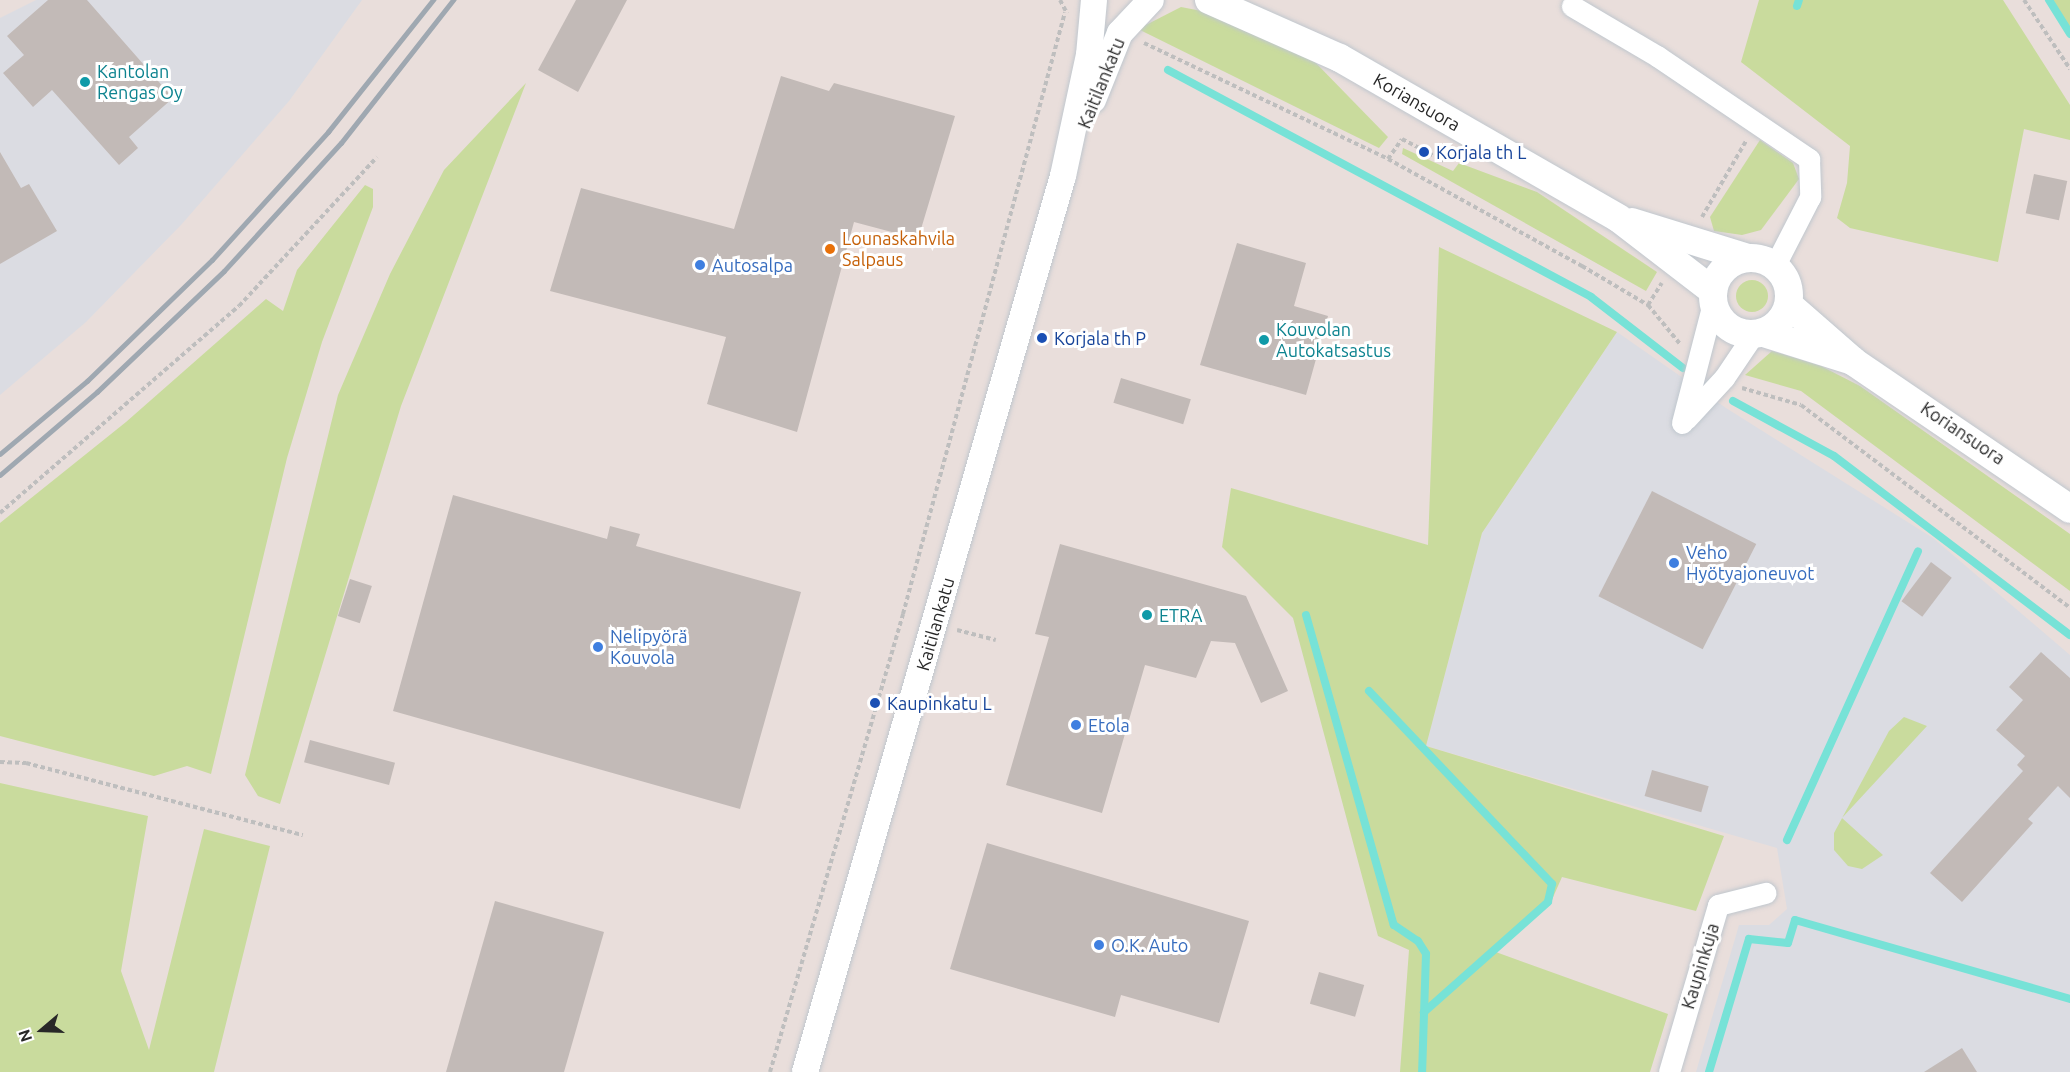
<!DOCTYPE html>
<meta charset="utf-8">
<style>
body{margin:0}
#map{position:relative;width:2070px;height:1072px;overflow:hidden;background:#e9dedb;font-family:Ubuntu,sans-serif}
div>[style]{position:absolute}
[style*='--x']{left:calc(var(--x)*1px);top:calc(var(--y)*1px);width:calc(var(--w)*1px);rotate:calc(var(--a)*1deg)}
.industrial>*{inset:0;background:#dbdce2}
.green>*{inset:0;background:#c9db9d}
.round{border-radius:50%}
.stream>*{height:8px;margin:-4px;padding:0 4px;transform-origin:4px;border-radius:4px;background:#77e2d7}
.building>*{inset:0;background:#c2bab7;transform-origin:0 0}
.path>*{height:4px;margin-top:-2px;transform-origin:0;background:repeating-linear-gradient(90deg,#bebebe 0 4.5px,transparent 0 7.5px)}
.roads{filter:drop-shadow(0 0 2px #c0c7ce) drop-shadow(0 0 2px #c0c7ce)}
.minor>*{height:21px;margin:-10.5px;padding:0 10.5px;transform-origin:10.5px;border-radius:10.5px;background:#fff}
.tertiary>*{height:26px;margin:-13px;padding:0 13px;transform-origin:13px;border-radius:13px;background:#fff}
.secondary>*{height:28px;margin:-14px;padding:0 14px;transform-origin:14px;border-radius:14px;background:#fff}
.secondary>.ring{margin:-14px;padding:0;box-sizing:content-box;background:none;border:28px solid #fff;border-radius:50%}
.rail>*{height:4.5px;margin:-2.25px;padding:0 2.25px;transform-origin:2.25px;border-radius:2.25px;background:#9fa8b1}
.dots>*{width:16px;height:16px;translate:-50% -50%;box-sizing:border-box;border:3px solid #fff;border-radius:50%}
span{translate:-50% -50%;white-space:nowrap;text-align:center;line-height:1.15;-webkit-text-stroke:6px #fff;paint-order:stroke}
.culture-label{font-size:18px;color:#0d838f}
.left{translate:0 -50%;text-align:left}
.street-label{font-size:18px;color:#282828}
.transit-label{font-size:18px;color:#164399}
.food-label{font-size:18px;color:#c56008}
.shop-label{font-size:18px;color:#366cbe}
.north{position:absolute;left:12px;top:1000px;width:60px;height:60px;-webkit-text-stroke:4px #fff;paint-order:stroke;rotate:251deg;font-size:16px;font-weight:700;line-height:24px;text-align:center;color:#282828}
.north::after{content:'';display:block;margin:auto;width:21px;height:27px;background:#282828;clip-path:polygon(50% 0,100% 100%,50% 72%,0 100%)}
</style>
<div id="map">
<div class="industrial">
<i style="clip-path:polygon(36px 0,362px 0,289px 101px,181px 225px,86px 322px,0 395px,0 18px)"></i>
<i style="clip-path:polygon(1617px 332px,1726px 408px,1933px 538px,2070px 655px,2070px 1072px,1696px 1072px,1739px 925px,1769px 925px,1787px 909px,1777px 848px,1426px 746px,1482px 533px)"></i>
</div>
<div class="green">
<i style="clip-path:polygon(1759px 0,2003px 0,2070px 105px,2070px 140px,2024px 129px,1998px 262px,1850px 228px,1837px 218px,1847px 183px,1850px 146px,1741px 62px)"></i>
<i style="clip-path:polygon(2048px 0,2070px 0,2070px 33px)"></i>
<i style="clip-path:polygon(1181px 7px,1217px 14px,1312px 59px,1388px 137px,1379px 148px,1138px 29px)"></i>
<i style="clip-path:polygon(526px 83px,401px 406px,280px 804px,258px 796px,245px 775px,338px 395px,390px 274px,444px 170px)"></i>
<i style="clip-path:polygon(1760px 140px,1793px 163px,1799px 179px,1761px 230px,1742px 235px,1714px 231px,1710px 217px)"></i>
<i style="clip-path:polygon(1403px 148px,1453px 171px,1459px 163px,1537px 192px,1657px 272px,1646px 291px,1402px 154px)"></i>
<i style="clip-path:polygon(365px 185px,373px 189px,373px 207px,322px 342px,287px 458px,211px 774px,187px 766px,154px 776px,0 736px,0 523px,126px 422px,266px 299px,283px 311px,297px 270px)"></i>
<i style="clip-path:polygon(1439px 247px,1617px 332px,1482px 533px,1426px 746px,1724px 836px,1696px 911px,1562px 877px,1550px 904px,1493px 951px,1668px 1014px,1650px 1072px,1400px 1072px,1409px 950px,1378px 936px,1293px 618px,1222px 547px,1231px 488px,1428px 545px)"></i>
<i class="round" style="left:1736px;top:280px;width:32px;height:32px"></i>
<i style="clip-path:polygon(1772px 351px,1821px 366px,1860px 386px,2070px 534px,2070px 591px,1801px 391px,1745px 375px)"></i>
<i style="clip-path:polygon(1904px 717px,1927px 726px,1842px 818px,1883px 855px,1862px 869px,1848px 866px,1834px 850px,1834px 833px,1889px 731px)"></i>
<i style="clip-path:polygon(0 783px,148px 816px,121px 971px,149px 1050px,204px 829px,270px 846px,214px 1072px,0 1072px)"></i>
</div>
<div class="stream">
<i style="--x:2049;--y:0;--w:40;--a:58"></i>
<i style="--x:1797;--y:6;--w:6;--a:-72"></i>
<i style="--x:1168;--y:70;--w:480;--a:28.2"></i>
<i style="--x:1591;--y:297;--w:116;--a:37.7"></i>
<i style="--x:1733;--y:401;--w:115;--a:28.6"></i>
<i style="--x:1834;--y:456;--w:296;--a:37.2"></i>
<i style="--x:1306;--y:615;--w:322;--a:74.2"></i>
<i style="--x:1394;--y:925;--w:29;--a:34"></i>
<i style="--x:1418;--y:941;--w:15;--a:58"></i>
<i style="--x:1426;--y:954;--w:118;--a:91.9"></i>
<i style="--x:1369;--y:691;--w:266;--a:46.5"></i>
<i style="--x:1552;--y:884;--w:18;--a:103"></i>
<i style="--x:1548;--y:902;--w:166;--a:138.4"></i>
<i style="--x:1787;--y:840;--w:317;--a:-65.6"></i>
<i style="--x:1709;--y:1072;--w:139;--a:-73.3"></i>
<i style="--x:1749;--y:939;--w:39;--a:6"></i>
<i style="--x:1788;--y:943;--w:24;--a:-73"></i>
<i style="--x:1795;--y:920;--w:286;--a:16"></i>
</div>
<div class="building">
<i style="clip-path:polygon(48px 0,87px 0,173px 98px,129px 137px,138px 148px,119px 165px,52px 90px,33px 107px,3px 73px,24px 55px,7px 36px)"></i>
<i style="clip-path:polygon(576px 0,627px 0,578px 92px,538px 70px)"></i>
<i style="clip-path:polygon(781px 76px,829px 91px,834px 83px,955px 116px,918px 239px,854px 222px,797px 432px,707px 404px,726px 337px,550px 291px,581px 188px,734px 229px)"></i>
<i style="clip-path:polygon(0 152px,21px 188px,29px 184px,57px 231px,0 264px)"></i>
<i style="left:2034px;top:174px;width:34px;height:40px;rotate:12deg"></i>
<i style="clip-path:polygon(1237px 243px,1306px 263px,1294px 306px,1328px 316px,1306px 395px,1200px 365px)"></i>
<i style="left:1121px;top:378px;width:73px;height:26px;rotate:17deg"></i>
<i style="left:1652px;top:491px;width:117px;height:118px;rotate:27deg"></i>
<i style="clip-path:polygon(453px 495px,607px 539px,610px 526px,640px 534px,636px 546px,801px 592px,740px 809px,393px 711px)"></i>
<i style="clip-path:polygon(1060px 544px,1246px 596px,1288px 691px,1261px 703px,1235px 643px,1211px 641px,1196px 678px,1145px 665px,1102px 813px,1006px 785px,1049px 637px,1035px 634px)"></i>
<i style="left:1931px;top:562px;width:26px;height:49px;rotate:37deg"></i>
<i style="left:350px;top:579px;width:23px;height:39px;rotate:18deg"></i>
<i style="clip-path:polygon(2041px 652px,2070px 678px,2070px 798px,2058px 786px,2028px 819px,2033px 823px,1962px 902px,1930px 873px,2023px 771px,2017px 765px,2025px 756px,1996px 730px,2023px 700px,2009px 687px)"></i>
<i style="left:310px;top:740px;width:88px;height:23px;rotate:15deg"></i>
<i style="left:1652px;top:770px;width:59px;height:27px;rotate:16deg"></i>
<i style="clip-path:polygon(987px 843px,1249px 921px,1219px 1023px,1121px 995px,1115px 1017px,950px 969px)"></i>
<i style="clip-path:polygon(495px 901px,604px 932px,564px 1072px,446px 1072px)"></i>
<i style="left:1319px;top:972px;width:47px;height:33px;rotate:16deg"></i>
<i style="clip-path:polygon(1962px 1048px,1977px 1072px,1924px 1072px)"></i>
</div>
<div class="path">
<i style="--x:1060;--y:0;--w:15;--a:62"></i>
<i style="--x:2024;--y:0;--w:83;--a:56.3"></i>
<i style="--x:1144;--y:43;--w:270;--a:25.4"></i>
<i style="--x:1388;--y:159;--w:222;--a:28.9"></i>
<i style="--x:1582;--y:266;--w:77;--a:30.6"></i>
<i style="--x:1648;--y:305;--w:50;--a:50.6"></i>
<i style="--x:1388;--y:159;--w:24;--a:-55"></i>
<i style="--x:1402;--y:139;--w:47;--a:27.6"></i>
<i style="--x:1702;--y:217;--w:88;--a:-59.9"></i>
<i style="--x:1648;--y:305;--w:26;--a:-58"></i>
<i style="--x:1742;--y:388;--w:61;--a:16.1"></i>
<i style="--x:1801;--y:405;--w:337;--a:37"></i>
<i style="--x:0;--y:513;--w:316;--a:-40.9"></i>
<i style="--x:239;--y:306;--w:203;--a:-47.2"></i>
<i style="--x:957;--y:630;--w:40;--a:14.4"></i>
<i style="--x:0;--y:762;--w:26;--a:2"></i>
<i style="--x:26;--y:763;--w:286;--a:14.6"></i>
<i style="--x:770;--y:1072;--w:477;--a:-73.8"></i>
<i style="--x:903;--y:614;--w:623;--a:-74.94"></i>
</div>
<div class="roads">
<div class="minor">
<i style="--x:1572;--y:6;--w:99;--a:30.5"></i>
<i style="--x:1657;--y:56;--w:184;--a:34.1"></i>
<i style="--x:1809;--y:159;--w:38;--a:88"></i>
<i style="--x:1810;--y:197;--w:76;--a:117.2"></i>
<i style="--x:1686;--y:419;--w:56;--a:-47.2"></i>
<i style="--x:1724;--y:378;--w:52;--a:-56"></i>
<i style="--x:1682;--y:423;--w:124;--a:-75.5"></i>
<i style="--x:1669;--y:1072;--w:174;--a:-73.6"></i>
<i style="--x:1718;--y:905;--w:49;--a:-14.3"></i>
</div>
<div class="tertiary">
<i style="--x:1093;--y:100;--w:72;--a:-68.1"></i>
<i style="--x:1120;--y:33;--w:45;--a:-46.8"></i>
<i style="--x:805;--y:1072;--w:932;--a:-73.94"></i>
<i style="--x:1063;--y:176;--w:124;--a:-77.9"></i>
<i style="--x:1089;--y:55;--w:55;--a:-84.8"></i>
</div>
<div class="secondary">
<i style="--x:1209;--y:0;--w:143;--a:23.9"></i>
<i style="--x:1340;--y:58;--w:321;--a:29.9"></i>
<i style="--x:1618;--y:218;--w:120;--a:37.5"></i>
<i style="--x:1632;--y:222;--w:121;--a:17.2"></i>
<i class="ring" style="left:1713px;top:258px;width:48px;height:48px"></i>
<i style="--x:1789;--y:305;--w:86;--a:41.2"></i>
<i style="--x:1854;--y:362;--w:261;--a:34.2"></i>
<i style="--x:1764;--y:333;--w:93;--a:17.5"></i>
</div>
</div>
<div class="rail">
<i style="--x:0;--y:454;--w:114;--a:-40"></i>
<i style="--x:87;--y:381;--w:174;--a:-44.1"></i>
<i style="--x:212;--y:260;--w:173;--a:-47.8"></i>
<i style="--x:328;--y:132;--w:169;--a:-51.5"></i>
<i style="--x:0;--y:475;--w:128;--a:-40.6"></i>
<i style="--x:97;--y:392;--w:175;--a:-43.6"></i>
<i style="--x:224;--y:271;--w:173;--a:-47.6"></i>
<i style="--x:341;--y:143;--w:182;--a:-51.9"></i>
</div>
<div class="dots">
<i style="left:85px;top:82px;background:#0f9aa8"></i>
<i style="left:1424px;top:152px;background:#1a4fb4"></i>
<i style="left:830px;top:249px;background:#e8710a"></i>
<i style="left:700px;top:265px;background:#3f7fe0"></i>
<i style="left:1042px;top:338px;background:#1a4fb4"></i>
<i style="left:1264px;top:340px;background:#0f9aa8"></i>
<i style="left:1674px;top:563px;background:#3f7fe0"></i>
<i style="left:1147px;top:615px;background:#0f9aa8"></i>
<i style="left:598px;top:647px;background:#3f7fe0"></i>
<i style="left:875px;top:703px;background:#1a4fb4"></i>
<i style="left:1076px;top:725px;background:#3f7fe0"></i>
<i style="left:1099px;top:945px;background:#3f7fe0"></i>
</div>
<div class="culture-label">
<span class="left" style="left:97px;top:82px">Kantolan<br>Rengas Oy</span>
<span class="left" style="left:1276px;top:340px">Kouvolan<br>Autokatsastus</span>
<span class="left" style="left:1159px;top:615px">ETRA</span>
</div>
<div class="street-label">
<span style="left:1101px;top:83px;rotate:-68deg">Kaitilankatu</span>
<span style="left:1417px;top:102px;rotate:30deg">Koriansuora</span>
<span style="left:1963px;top:433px;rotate:34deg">Koriansuora</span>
<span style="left:935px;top:624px;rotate:-74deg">Kaitilankatu</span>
<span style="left:1700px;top:966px;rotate:-73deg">Kaupinkuja</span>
</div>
<div class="transit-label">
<span class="left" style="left:1436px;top:152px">Korjala th L</span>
<span class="left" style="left:1054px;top:338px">Korjala th P</span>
<span class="left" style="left:887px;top:703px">Kaupinkatu L</span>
</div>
<div class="food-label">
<span class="left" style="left:842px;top:249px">Lounaskahvila<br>Salpaus</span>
</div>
<div class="shop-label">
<span class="left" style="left:712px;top:265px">Autosalpa</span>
<span class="left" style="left:1686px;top:563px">Veho<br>Hyötyajoneuvot</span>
<span class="left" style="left:610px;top:647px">Nelipyörä<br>Kouvola</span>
<span class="left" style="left:1088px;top:725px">Etola</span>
<span class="left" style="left:1111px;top:945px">O.K. Auto</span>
</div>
<div class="north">N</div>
</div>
